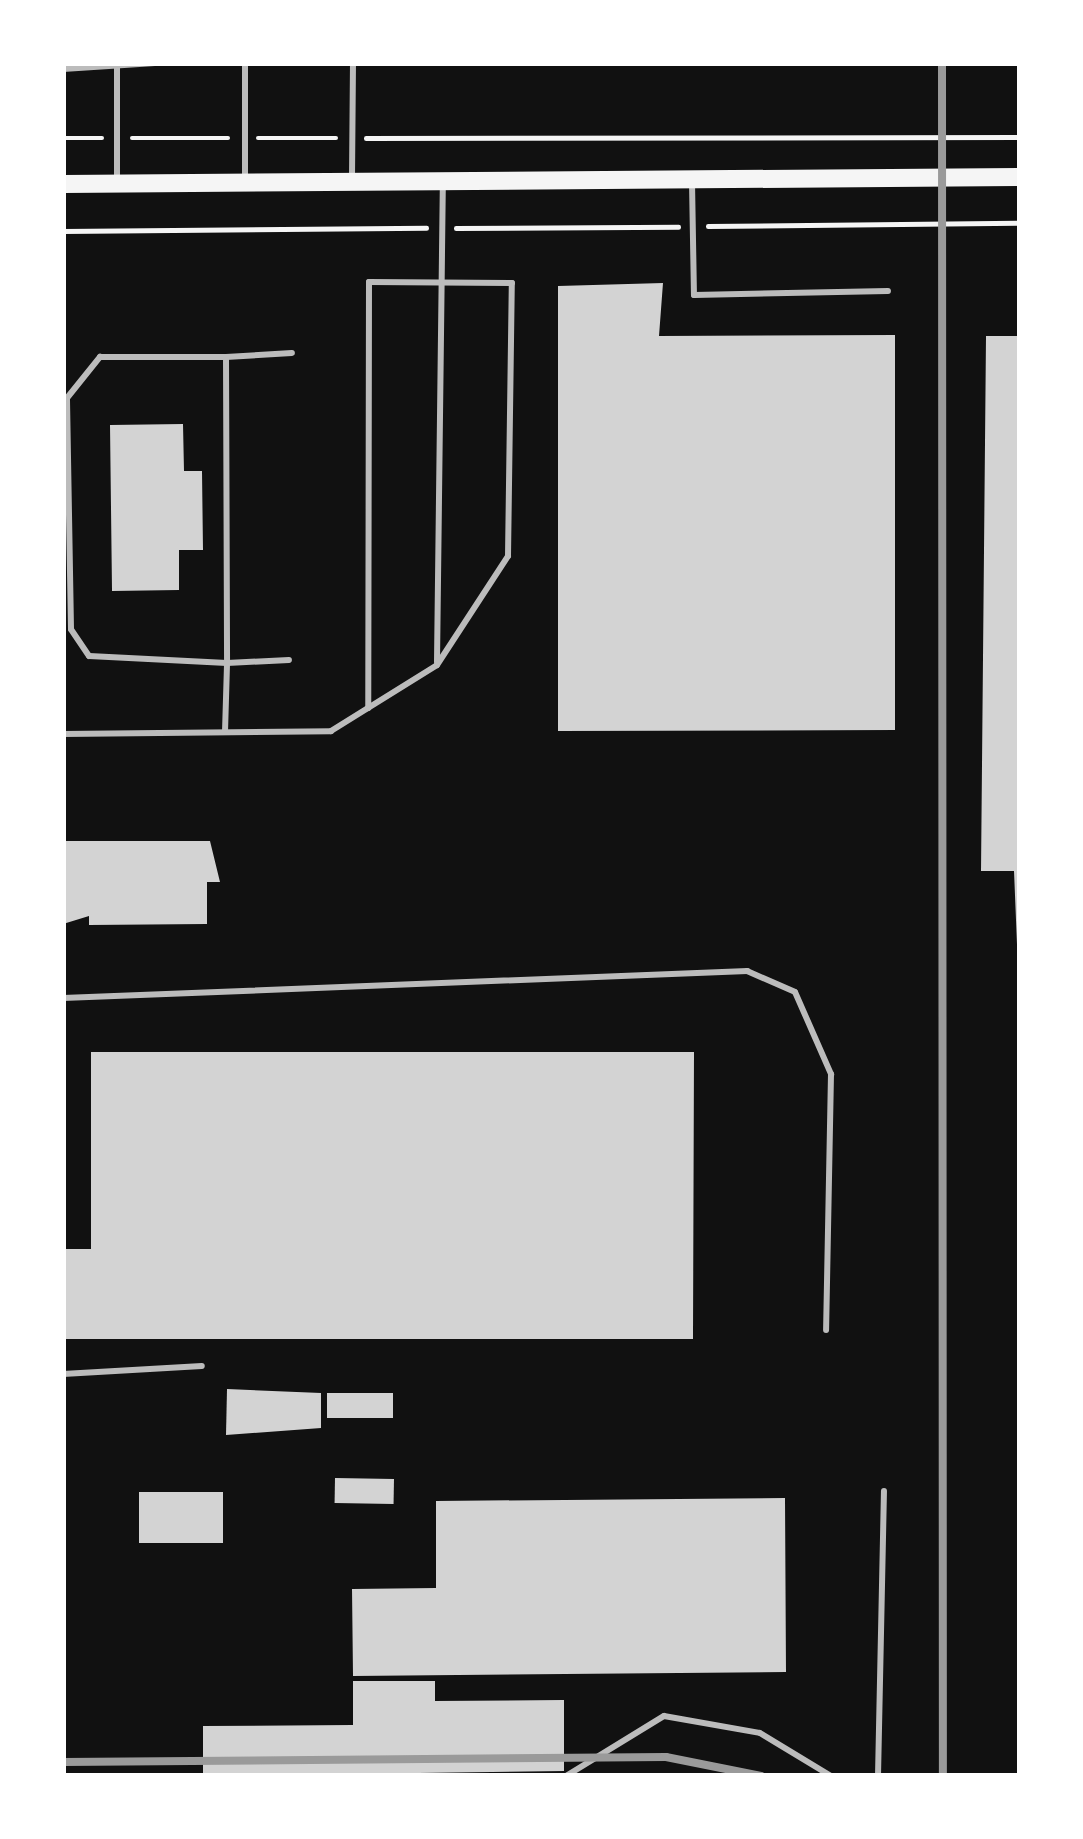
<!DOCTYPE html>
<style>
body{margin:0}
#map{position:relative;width:1083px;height:1839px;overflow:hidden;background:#111;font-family:Rubik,sans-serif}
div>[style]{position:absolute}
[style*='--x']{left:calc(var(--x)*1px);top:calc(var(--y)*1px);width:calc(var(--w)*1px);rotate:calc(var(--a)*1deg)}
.building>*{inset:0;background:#d3d3d3;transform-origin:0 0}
.path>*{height:4.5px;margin:-2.25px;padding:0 2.25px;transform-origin:2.25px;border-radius:2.25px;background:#f5f5f5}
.service>*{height:6px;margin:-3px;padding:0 3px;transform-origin:3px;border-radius:3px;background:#bcbcbc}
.secondary>*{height:18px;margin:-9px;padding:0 9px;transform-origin:9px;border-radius:9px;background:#f5f5f5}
.rail>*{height:8px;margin:-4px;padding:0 4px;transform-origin:4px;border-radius:4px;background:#9a9a9a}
span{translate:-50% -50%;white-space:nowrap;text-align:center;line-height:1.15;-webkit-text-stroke:9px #fff;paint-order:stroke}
.frame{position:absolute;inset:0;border:66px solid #fff;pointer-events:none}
</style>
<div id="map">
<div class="building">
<i style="clip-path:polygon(663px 283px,659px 336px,895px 335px,895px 730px,558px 731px,558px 286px)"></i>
<i style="clip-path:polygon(986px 336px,1020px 336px,1020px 1018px,1014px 871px,981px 871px)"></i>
<i style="clip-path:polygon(183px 424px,184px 471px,202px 471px,203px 550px,179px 550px,179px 590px,112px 591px,110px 425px)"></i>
<i style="clip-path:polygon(63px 841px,210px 841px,220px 882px,207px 882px,207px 924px,89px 925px,89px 916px,63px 924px)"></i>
<i style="clip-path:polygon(91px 1052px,694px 1052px,693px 1339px,63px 1339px,63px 1249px,91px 1249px)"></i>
<i style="clip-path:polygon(227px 1389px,321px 1393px,321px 1428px,226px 1435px)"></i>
<i style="left:393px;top:1393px;width:25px;height:66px;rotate:90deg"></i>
<i style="left:335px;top:1478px;width:59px;height:25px;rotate:1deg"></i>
<i style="left:139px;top:1492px;width:84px;height:51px"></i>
<i style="clip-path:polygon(785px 1498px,786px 1672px,353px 1676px,352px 1589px,436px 1588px,436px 1501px)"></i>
<i style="clip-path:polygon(353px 1681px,435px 1681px,435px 1701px,564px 1700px,564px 1771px,203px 1776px,203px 1726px,353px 1725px)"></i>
</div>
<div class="path">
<i style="--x:63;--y:138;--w:39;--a:0"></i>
<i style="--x:132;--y:138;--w:96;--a:0"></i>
<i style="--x:258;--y:138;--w:78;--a:0"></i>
<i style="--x:366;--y:138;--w:654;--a:-0.09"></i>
<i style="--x:708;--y:226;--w:312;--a:-0.6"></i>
<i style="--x:456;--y:228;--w:222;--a:-0.3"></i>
<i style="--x:63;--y:231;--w:363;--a:-0.5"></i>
</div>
<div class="service">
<i style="--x:63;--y:69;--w:92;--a:-3.7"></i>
<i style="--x:352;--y:177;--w:114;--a:-89.5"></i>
<i style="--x:117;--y:178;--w:110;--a:-90"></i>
<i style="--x:245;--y:179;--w:116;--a:-90"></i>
<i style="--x:692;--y:182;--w:113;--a:89"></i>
<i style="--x:694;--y:295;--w:194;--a:-1.2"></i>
<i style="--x:100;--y:357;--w:126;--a:0"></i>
<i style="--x:226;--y:357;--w:306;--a:89.8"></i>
<i style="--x:227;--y:663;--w:138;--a:-177.1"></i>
<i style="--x:89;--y:656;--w:32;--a:-124"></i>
<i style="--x:71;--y:629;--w:231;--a:-91"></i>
<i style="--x:67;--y:398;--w:53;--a:-51.2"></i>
<i style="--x:226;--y:357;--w:66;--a:-3.5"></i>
<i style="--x:437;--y:662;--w:479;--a:-89.3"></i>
<i style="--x:225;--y:732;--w:69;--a:-88.3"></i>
<i style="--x:227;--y:663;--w:62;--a:-2.8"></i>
<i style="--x:63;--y:734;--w:268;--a:-0.6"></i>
<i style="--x:331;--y:731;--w:44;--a:-31.9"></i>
<i style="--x:368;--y:708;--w:81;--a:-31.9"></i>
<i style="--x:437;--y:665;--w:130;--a:-56.9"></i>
<i style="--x:508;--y:556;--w:273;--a:-89.2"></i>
<i style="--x:512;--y:283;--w:143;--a:-179.6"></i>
<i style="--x:369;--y:282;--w:426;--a:90.1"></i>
<i style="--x:63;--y:998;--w:685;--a:-2.26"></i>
<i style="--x:747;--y:971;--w:52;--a:23.6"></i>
<i style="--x:795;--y:992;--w:90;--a:66.3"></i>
<i style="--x:831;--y:1074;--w:256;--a:91.1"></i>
<i style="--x:63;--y:1374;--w:139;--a:-3.3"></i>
<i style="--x:566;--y:1776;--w:115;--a:-31.5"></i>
<i style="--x:664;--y:1716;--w:97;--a:10"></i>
<i style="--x:760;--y:1733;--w:83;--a:31.2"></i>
<i style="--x:878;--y:1776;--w:285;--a:-88.8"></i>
</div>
<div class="secondary">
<i style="--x:63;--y:184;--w:957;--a:-0.42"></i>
</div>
<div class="rail">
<i style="--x:942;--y:63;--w:1713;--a:89.97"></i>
<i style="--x:63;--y:1762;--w:603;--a:-0.48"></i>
<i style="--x:666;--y:1757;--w:97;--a:11.3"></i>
</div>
<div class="frame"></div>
</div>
